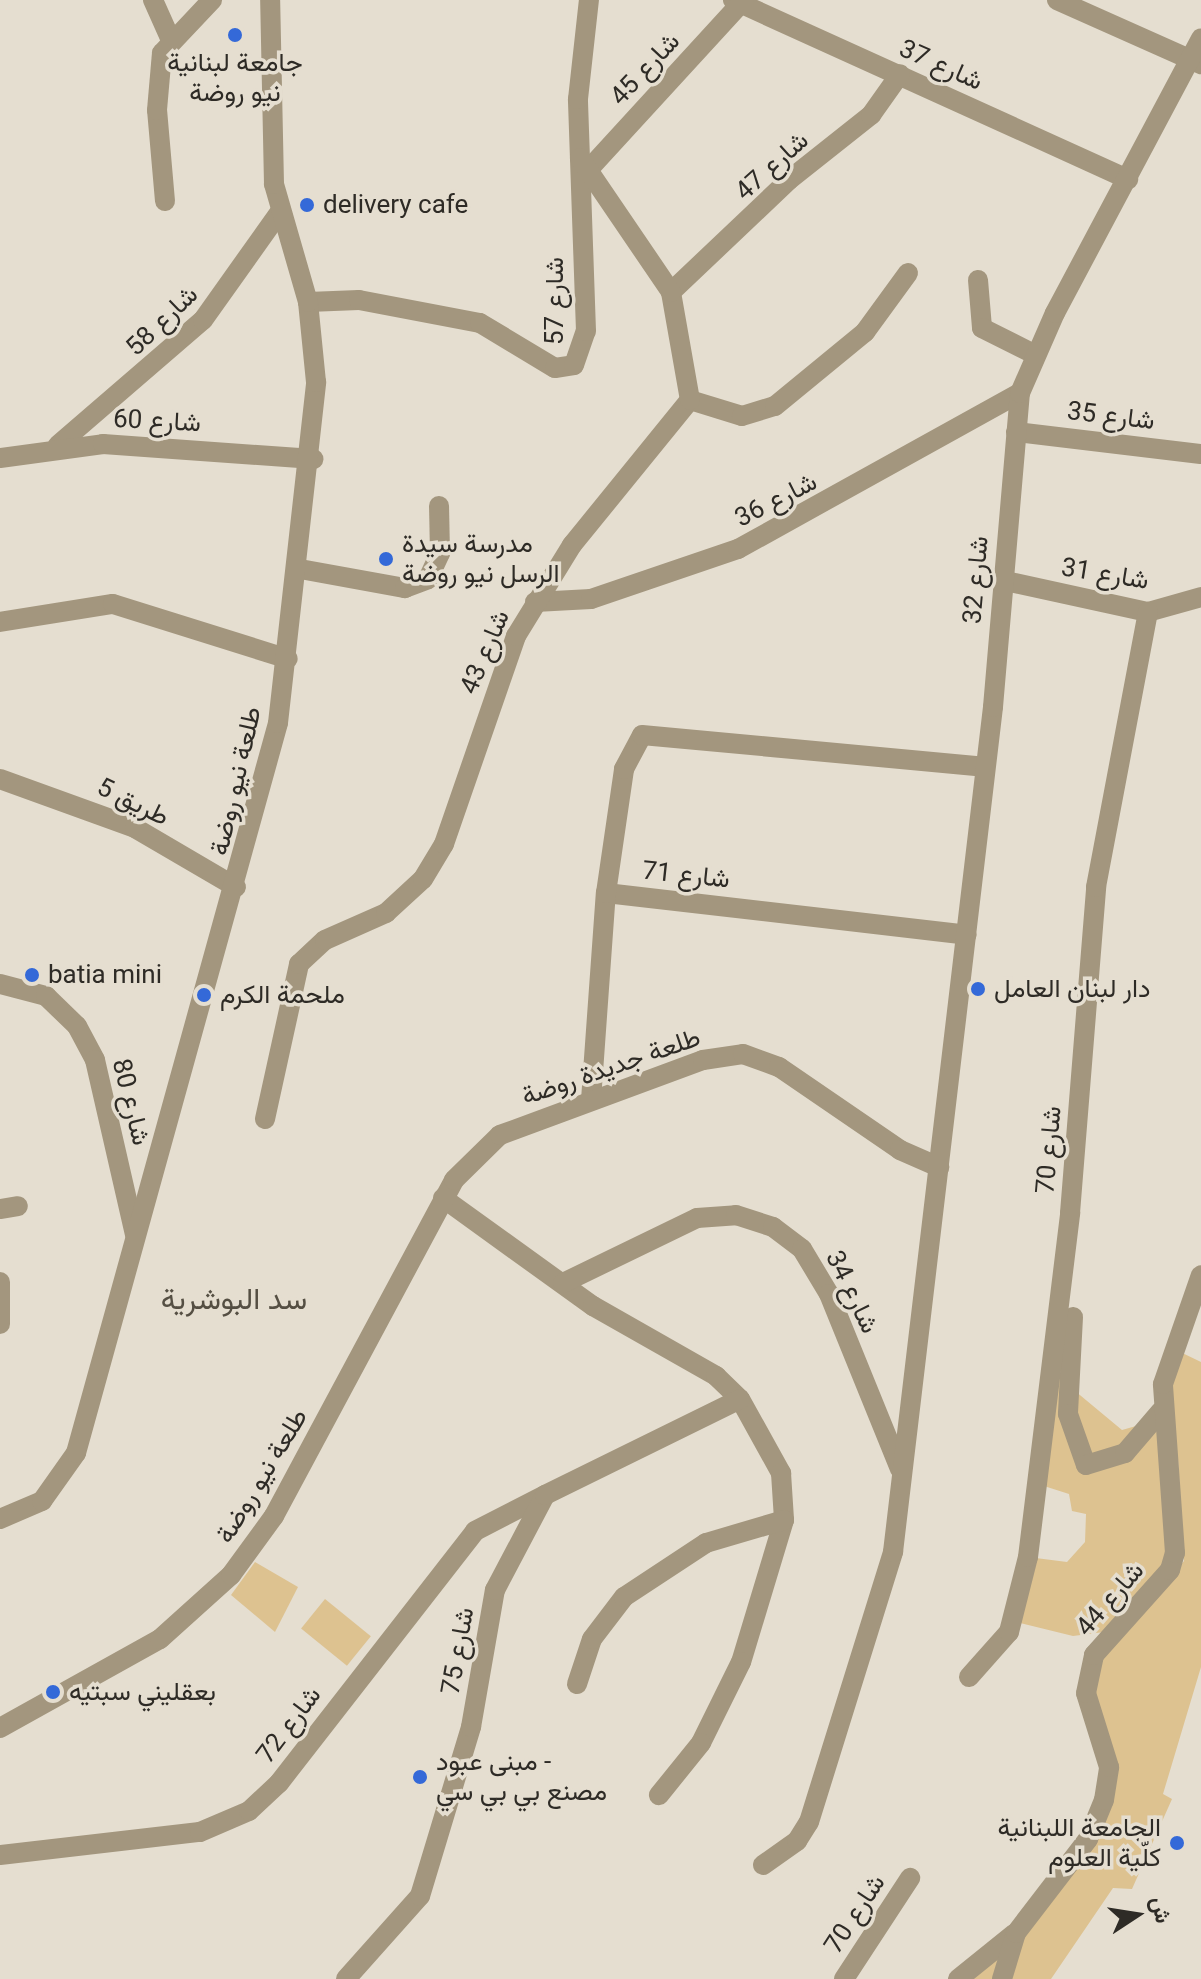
<!DOCTYPE html>
<meta charset="utf-8">
<style>
body{margin:0}
#map{position:relative;width:1201px;height:1979px;overflow:hidden;background:#e5ded0;font-family:Roboto,Vazirmatn,sans-serif}
div>[style]{position:absolute}
[style*='--x']{left:calc(var(--x)*1px);top:calc(var(--y)*1px);width:calc(var(--w)*1px);rotate:calc(var(--a)*1deg)}
.green>*{inset:0;background:#ddc290;transform-origin:0 0}
.minor>*{height:20px;margin:-10px;padding:0 10px;transform-origin:10px;border-radius:10px;background:#a3967e}
.dots>*{width:22px;height:22px;translate:-50% -50%;box-sizing:border-box;border:4px solid #e5ded0;border-radius:50%}
span{translate:-50% -50%;white-space:nowrap;text-align:center;line-height:1.15;-webkit-text-stroke:7px #e5ded0;paint-order:stroke}
.poi-label{font-size:26px;color:#2e2b26}
.left{translate:0 -50%;text-align:left}
.right{translate:-100% -50%;text-align:right}
.street-label{font-size:26px;color:#2e2b26}
.quarter-label{font-size:30px;color:#554f43}
.north{position:absolute;left:1097px;top:1875px;width:80px;height:80px;-webkit-text-stroke:6px #e5ded0;paint-order:stroke;rotate:78deg;font-size:22px;font-weight:700;line-height:32px;text-align:center;color:#2e2b26}
.north::after{content:'';display:block;margin:auto;width:28px;height:36px;background:#2e2b26;clip-path:polygon(50% 0,100% 100%,50% 72%,0 100%)}
</style>
<div id="map">
<div class="green">
<i style="clip-path:polygon(1174px 1349px,1201px 1362px,1201px 1667px,1163px 1794px,1172px 1799px,1132px 1889px,1113px 1888px,1051px 1979px,961px 1979px,1021px 1936px,1097px 1823px,1100px 1753px,1079px 1700px,1098px 1658px,1184px 1561px,1178px 1459px,1167px 1455px,1171px 1558px,1104px 1632px,1073px 1636px,1016px 1622px,1028px 1557px,1067px 1562px,1085px 1542px,1086px 1514px,1072px 1511px,1069px 1494px,1044px 1486px,1051px 1371px,1122px 1430px,1157px 1420px)"></i>
<i style="clip-path:polygon(255px 1562px,298px 1587px,275px 1632px,231px 1595px)"></i>
<i style="left:325px;top:1599px;width:59px;height:38px;rotate:39deg"></i>
</div>
<div class="minor">
<i style="--x:153;--y:0;--w:42;--a:65.9"></i>
<i style="--x:733;--y:0;--w:434;--a:24.4"></i>
<i style="--x:1057;--y:0;--w:158;--a:24"></i>
<i style="--x:589;--y:169;--w:229;--a:-47.5"></i>
<i style="--x:165;--y:201;--w:91;--a:-95"></i>
<i style="--x:157;--y:110;--w:57;--a:-85"></i>
<i style="--x:162;--y:53;--w:73;--a:-46.7"></i>
<i style="--x:978;--y:280;--w:48;--a:85.2"></i>
<i style="--x:982;--y:328;--w:60;--a:26.6"></i>
<i style="--x:671;--y:292;--w:163;--a:-43.5"></i>
<i style="--x:789;--y:180;--w:105;--a:-38.4"></i>
<i style="--x:871;--y:115;--w:50;--a:-54.7"></i>
<i style="--x:308;--y:302;--w:51;--a:-2.2"></i>
<i style="--x:359;--y:300;--w:123;--a:10.8"></i>
<i style="--x:480;--y:323;--w:87;--a:31"></i>
<i style="--x:555;--y:368;--w:19;--a:-9"></i>
<i style="--x:574;--y:365;--w:36;--a:-71"></i>
<i style="--x:586;--y:331;--w:232;--a:-92"></i>
<i style="--x:578;--y:99;--w:100;--a:-83.7"></i>
<i style="--x:690;--y:400;--w:54;--a:17.1"></i>
<i style="--x:742;--y:416;--w:34;--a:-17"></i>
<i style="--x:775;--y:406;--w:117;--a:-39.4"></i>
<i style="--x:865;--y:332;--w:73;--a:-53.9"></i>
<i style="--x:1016;--y:432;--w:186;--a:6.8"></i>
<i style="--x:58;--y:445;--w:191;--a:-40.8"></i>
<i style="--x:203;--y:320;--w:131;--a:-54.6"></i>
<i style="--x:0;--y:458;--w:104;--a:-7.7"></i>
<i style="--x:103;--y:444;--w:211;--a:4.1"></i>
<i style="--x:300;--y:569;--w:107;--a:10.3"></i>
<i style="--x:405;--y:588;--w:25;--a:-21"></i>
<i style="--x:428;--y:579;--w:29;--a:-65"></i>
<i style="--x:440;--y:553;--w:47;--a:-91.2"></i>
<i style="--x:1001;--y:580;--w:150;--a:12.3"></i>
<i style="--x:1148;--y:612;--w:55;--a:-15.8"></i>
<i style="--x:535;--y:602;--w:56;--a:-3.1"></i>
<i style="--x:591;--y:599;--w:155;--a:-18.8"></i>
<i style="--x:738;--y:549;--w:322;--a:-29"></i>
<i style="--x:0;--y:622;--w:114;--a:-9.1"></i>
<i style="--x:113;--y:604;--w:183;--a:17.4"></i>
<i style="--x:0;--y:779;--w:144;--a:19.9"></i>
<i style="--x:135;--y:828;--w:117;--a:30.3"></i>
<i style="--x:606;--y:893;--w:363;--a:6.6"></i>
<i style="--x:0;--y:984;--w:48;--a:14.6"></i>
<i style="--x:46;--y:996;--w:43;--a:44.1"></i>
<i style="--x:77;--y:1026;--w:38;--a:62"></i>
<i style="--x:95;--y:1060;--w:179;--a:77.1"></i>
<i style="--x:591;--y:1100;--w:208;--a:-85.9"></i>
<i style="--x:606;--y:893;--w:125;--a:-81.7"></i>
<i style="--x:624;--y:769;--w:38;--a:-62"></i>
<i style="--x:642;--y:735;--w:343;--a:5.3"></i>
<i style="--x:265;--y:1119;--w:159;--a:-77.6"></i>
<i style="--x:299;--y:964;--w:35;--a:-43"></i>
<i style="--x:325;--y:940;--w:67;--a:-23.9"></i>
<i style="--x:386;--y:913;--w:50;--a:-42.6"></i>
<i style="--x:423;--y:879;--w:41;--a:-59"></i>
<i style="--x:444;--y:844;--w:220;--a:-70.9"></i>
<i style="--x:516;--y:636;--w:107;--a:-58.4"></i>
<i style="--x:572;--y:545;--w:187;--a:-50.9"></i>
<i style="--x:690;--y:400;--w:110;--a:-100"></i>
<i style="--x:671;--y:292;--w:162;--a:-124.2"></i>
<i style="--x:443;--y:1198;--w:185;--a:35.8"></i>
<i style="--x:593;--y:1306;--w:142;--a:29.6"></i>
<i style="--x:716;--y:1376;--w:33;--a:44"></i>
<i style="--x:740;--y:1399;--w:85;--a:61"></i>
<i style="--x:781;--y:1473;--w:47;--a:86.3"></i>
<i style="--x:784;--y:1520;--w:148;--a:106.8"></i>
<i style="--x:741;--y:1662;--w:90;--a:116.3"></i>
<i style="--x:701;--y:1743;--w:67;--a:128.9"></i>
<i style="--x:0;--y:1209;--w:18;--a:-9"></i>
<i style="--x:0;--y:1282;--w:42;--a:90"></i>
<i style="--x:563;--y:1283;--w:149;--a:-25.9"></i>
<i style="--x:697;--y:1218;--w:39;--a:-4"></i>
<i style="--x:736;--y:1215;--w:39;--a:18"></i>
<i style="--x:773;--y:1227;--w:36;--a:37"></i>
<i style="--x:802;--y:1249;--w:52;--a:59"></i>
<i style="--x:829;--y:1294;--w:189;--a:67.9"></i>
<i style="--x:1073;--y:1317;--w:97;--a:93"></i>
<i style="--x:1068;--y:1414;--w:54;--a:70.6"></i>
<i style="--x:1086;--y:1465;--w:41;--a:-17.1"></i>
<i style="--x:1125;--y:1453;--w:55;--a:-49.4"></i>
<i style="--x:0;--y:1519;--w:46;--a:-23.2"></i>
<i style="--x:42;--y:1501;--w:59;--a:-54.7"></i>
<i style="--x:76;--y:1453;--w:757;--a:-74.53"></i>
<i style="--x:278;--y:723;--w:343;--a:-83.6"></i>
<i style="--x:316;--y:382;--w:80;--a:-95.7"></i>
<i style="--x:308;--y:302;--w:123;--a:-106.1"></i>
<i style="--x:274;--y:184;--w:184;--a:-91.2"></i>
<i style="--x:969;--y:1677;--w:60;--a:-48.4"></i>
<i style="--x:1009;--y:1632;--w:77;--a:-75.8"></i>
<i style="--x:1028;--y:1557;--w:347;--a:-83"></i>
<i style="--x:1070;--y:1213;--w:327;--a:-85.4"></i>
<i style="--x:1096;--y:887;--w:280;--a:-79.3"></i>
<i style="--x:577;--y:1684;--w:47;--a:-71.6"></i>
<i style="--x:592;--y:1639;--w:53;--a:-52.7"></i>
<i style="--x:624;--y:1597;--w:98;--a:-33.4"></i>
<i style="--x:706;--y:1543;--w:81;--a:-16.4"></i>
<i style="--x:0;--y:1728;--w:183;--a:-29.1"></i>
<i style="--x:160;--y:1639;--w:96;--a:-42"></i>
<i style="--x:231;--y:1575;--w:73;--a:-53.9"></i>
<i style="--x:274;--y:1516;--w:381;--a:-61.8"></i>
<i style="--x:454;--y:1180;--w:64;--a:-44.4"></i>
<i style="--x:500;--y:1135;--w:216;--a:-20.3"></i>
<i style="--x:703;--y:1060;--w:40;--a:-8.5"></i>
<i style="--x:743;--y:1054;--w:38;--a:20"></i>
<i style="--x:779;--y:1067;--w:147;--a:34.4"></i>
<i style="--x:900;--y:1150;--w:43;--a:23.6"></i>
<i style="--x:0;--y:1855;--w:201;--a:-6.6"></i>
<i style="--x:200;--y:1832;--w:53;--a:-23.2"></i>
<i style="--x:249;--y:1811;--w:41;--a:-43"></i>
<i style="--x:279;--y:1783;--w:319;--a:-52.1"></i>
<i style="--x:475;--y:1531;--w:79;--a:-27.2"></i>
<i style="--x:763;--y:1865;--w:42;--a:-35.2"></i>
<i style="--x:797;--y:1841;--w:22;--a:-58"></i>
<i style="--x:809;--y:1822;--w:283;--a:-72.7"></i>
<i style="--x:893;--y:1552;--w:851;--a:-83.25"></i>
<i style="--x:993;--y:707;--w:315;--a:-85.1"></i>
<i style="--x:1020;--y:393;--w:87;--a:-66.4"></i>
<i style="--x:1055;--y:313;--w:311;--a:-62"></i>
<i style="--x:346;--y:1979;--w:111;--a:-48.3"></i>
<i style="--x:420;--y:1896;--w:177;--a:-73.2"></i>
<i style="--x:471;--y:1727;--w:139;--a:-80.1"></i>
<i style="--x:495;--y:1590;--w:107;--a:-62.2"></i>
<i style="--x:545;--y:1495;--w:217;--a:-26.2"></i>
<i style="--x:844;--y:1979;--w:121;--a:-56.8"></i>
<i style="--x:958;--y:1979;--w:72;--a:-38.8"></i>
<i style="--x:1002;--y:1979;--w:48;--a:-73.1"></i>
<i style="--x:1016;--y:1933;--w:118;--a:-52.5"></i>
<i style="--x:1088;--y:1839;--w:42;--a:-67.7"></i>
<i style="--x:1104;--y:1800;--w:33;--a:-81"></i>
<i style="--x:1109;--y:1767;--w:77;--a:-107.3"></i>
<i style="--x:1086;--y:1693;--w:39;--a:-78"></i>
<i style="--x:1094;--y:1655;--w:114;--a:-48.2"></i>
<i style="--x:1170;--y:1570;--w:18;--a:-74"></i>
<i style="--x:1175;--y:1553;--w:169;--a:-94.1"></i>
<i style="--x:1163;--y:1384;--w:115;--a:-70.8"></i>
</div>
<div class="dots">
<i style="left:235px;top:35px;background:#3469d8"></i>
<i style="left:307px;top:205px;background:#3469d8"></i>
<i style="left:386px;top:559px;background:#3469d8"></i>
<i style="left:32px;top:975px;background:#3469d8"></i>
<i style="left:978px;top:989px;background:#3469d8"></i>
<i style="left:204px;top:995px;background:#3469d8"></i>
<i style="left:53px;top:1692px;background:#3469d8"></i>
<i style="left:420px;top:1777px;background:#3469d8"></i>
<i style="left:1177px;top:1843px;background:#3469d8"></i>
</div>
<div class="poi-label">
<span style="left:235px;top:78px">جامعة لبنانية<br>نيو روضة</span>
<span class="left" style="left:323px;top:205px">delivery cafe</span>
<span class="left" style="left:402px;top:559px">مدرسة سيدة<br>الرسل نيو روضة</span>
<span class="left" style="left:48px;top:975px">batia mini</span>
<span class="left" style="left:994px;top:989px">دار لبنان العامل</span>
<span class="left" style="left:220px;top:995px">ملحمة الكرم</span>
<span class="left" style="left:69px;top:1692px">بعقليني سبتيه</span>
<span class="left" style="left:436px;top:1777px">مبنى عبود -<br>مصنع بي بي سي</span>
<span class="right" style="left:1161px;top:1843px">الجامعة اللبنانية<br>كلّية العلوم</span>
</div>
<div class="street-label">
<span style="left:941px;top:65px;rotate:24deg">شارع 37</span>
<span style="left:645px;top:69px;rotate:-47deg">شارع 45</span>
<span style="left:772px;top:166px;rotate:-42deg">شارع 47</span>
<span style="left:555px;top:301px;rotate:-90deg">شارع 57</span>
<span style="left:162px;top:321px;rotate:-44deg">شارع 58</span>
<span style="left:1111px;top:416px;rotate:7deg">شارع 35</span>
<span style="left:157px;top:421px;rotate:3deg">شارع 60</span>
<span style="left:776px;top:500px;rotate:-27deg">شارع 36</span>
<span style="left:1105px;top:574px;rotate:9deg">شارع 31</span>
<span style="left:976px;top:580px;rotate:-85deg">شارع 32</span>
<span style="left:485px;top:652px;rotate:-67deg">شارع 43</span>
<span style="left:236px;top:781px;rotate:-77deg">طلعة نيو روضة</span>
<span style="left:133px;top:802px;rotate:26deg">طريق 5</span>
<span style="left:686px;top:875px;rotate:6deg">شارع 71</span>
<span style="left:611px;top:1067px;rotate:-19deg">طلعة جديدة روضة</span>
<span style="left:131px;top:1102px;rotate:76deg">شارع 80</span>
<span style="left:1049px;top:1150px;rotate:-85deg">شارع 70</span>
<span style="left:852px;top:1292px;rotate:64deg">شارع 34</span>
<span style="left:262px;top:1476px;rotate:-59deg">طلعة نيو روضة</span>
<span style="left:1110px;top:1599px;rotate:-49deg">شارع 44</span>
<span style="left:458px;top:1651px;rotate:-80deg">شارع 75</span>
<span style="left:289px;top:1725px;rotate:-53deg">شارع 72</span>
<span style="left:855px;top:1914px;rotate:-57deg">شارع 70</span>
</div>
<div class="quarter-label">
<span style="left:234px;top:1299px">سد البوشرية</span>
</div>
<div class="north">ش</div>
</div>
